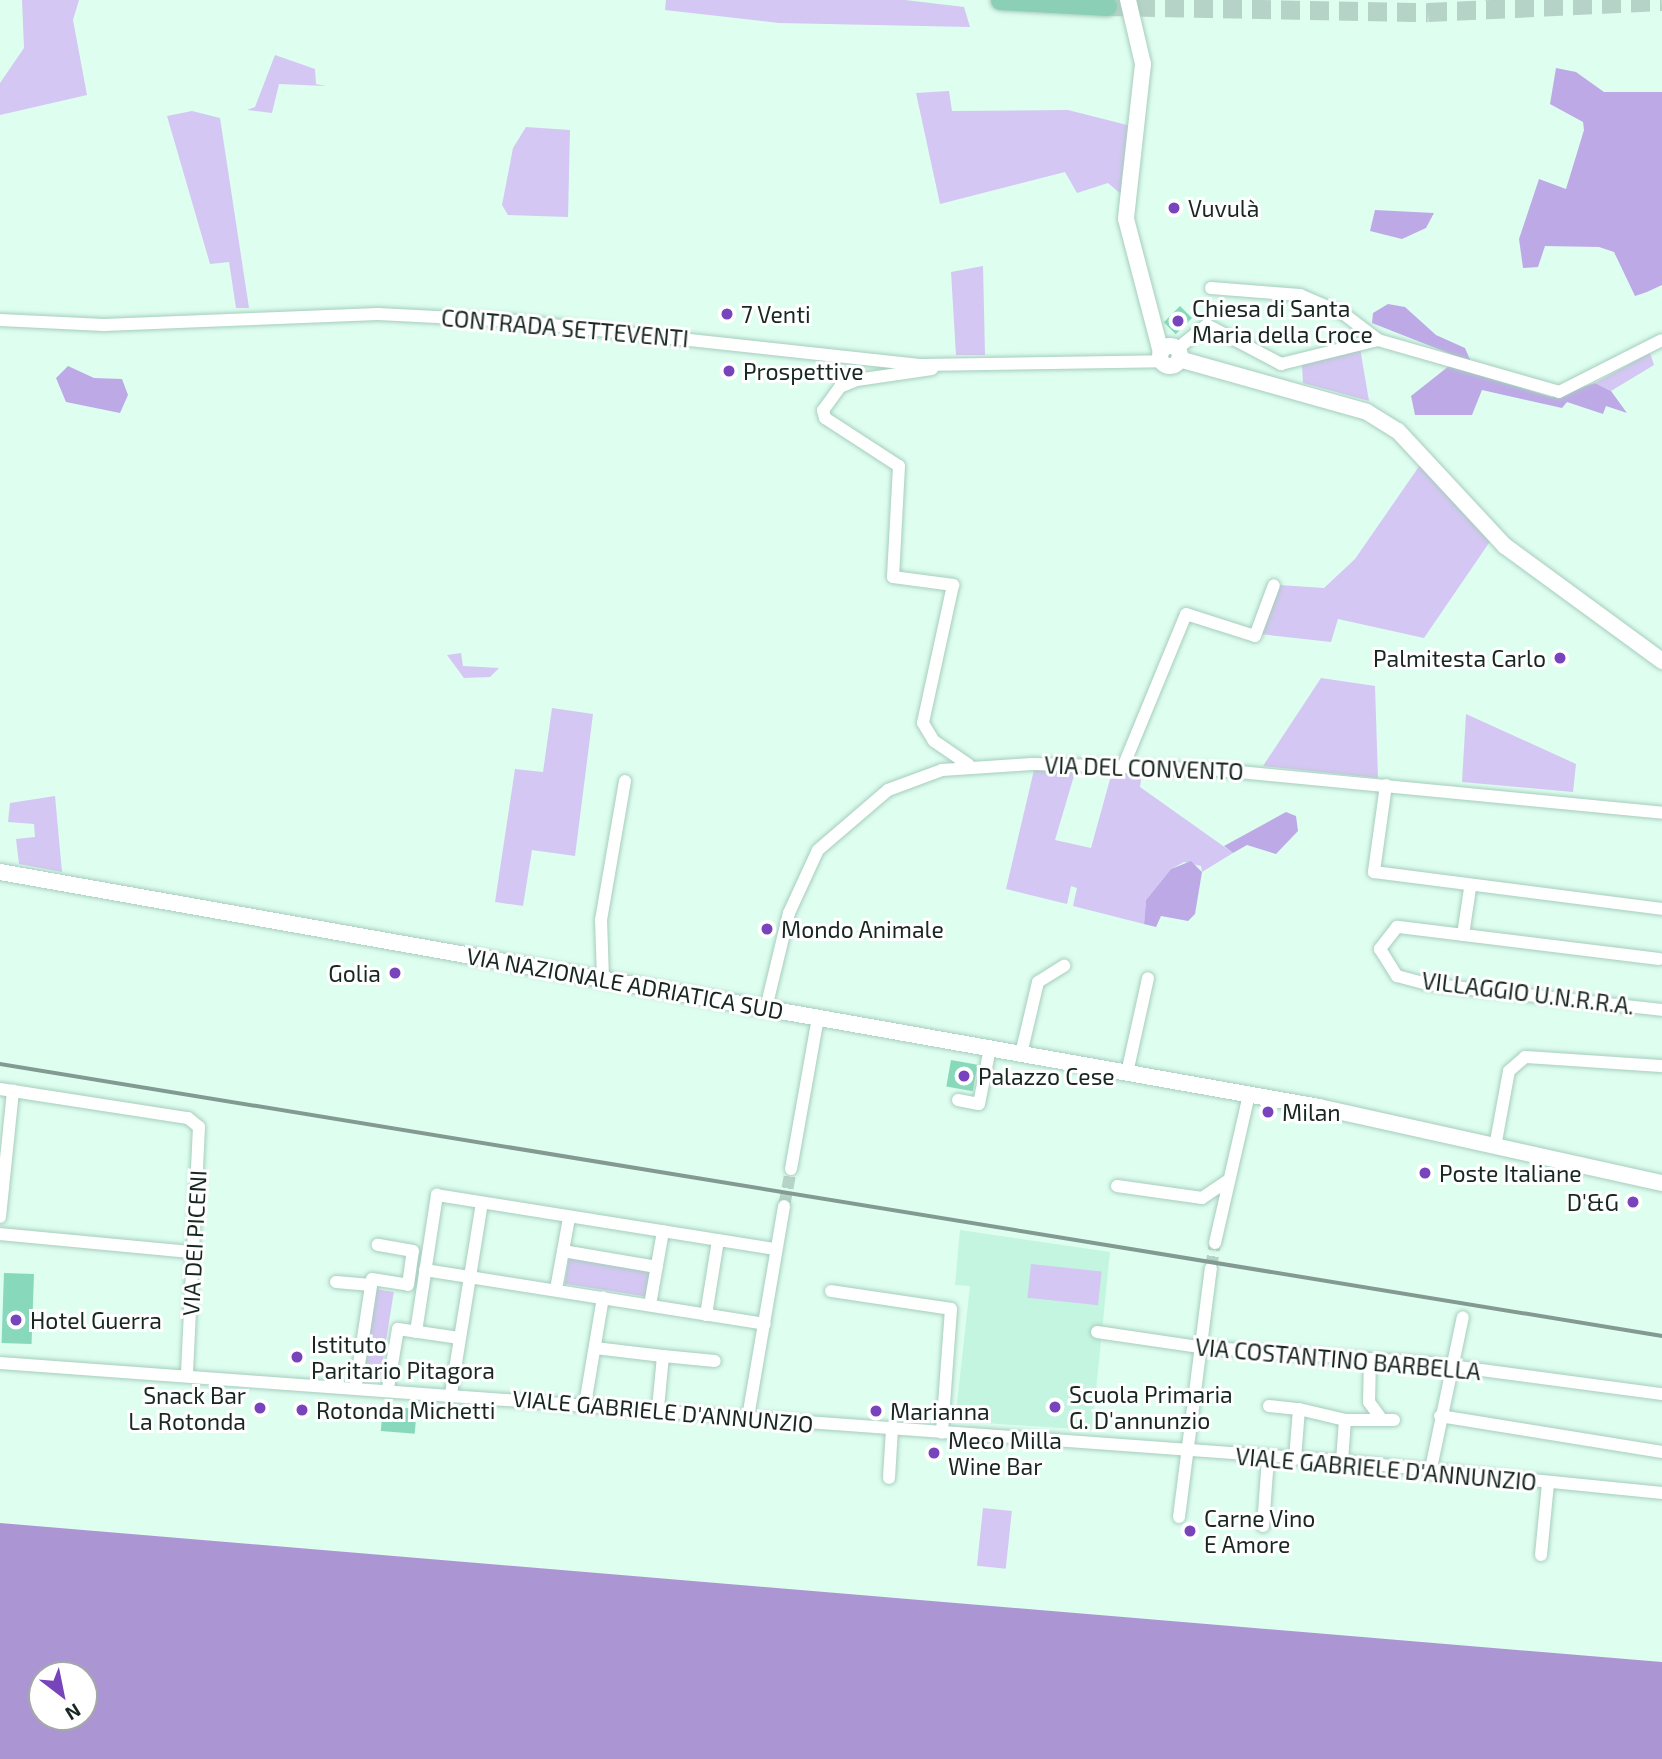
<!DOCTYPE html>
<meta charset="utf-8">
<style>
body{margin:0}
#map{position:relative;width:1662px;height:1759px;overflow:hidden;background:#defef0;font-family:"Exo 2",sans-serif}
div>[style]{position:absolute}
[style*='--x']{left:calc(var(--x)*1px);top:calc(var(--y)*1px);width:calc(var(--w)*1px);rotate:calc(var(--a)*1deg)}
.built>*{inset:0;background:#c4f5e1}
.green>*{inset:0;background:#d5c7f3;transform-origin:0 0}
.forest>*{inset:0;background:#bea9e7}
.water>*{inset:0;background:#ab96d3}
.building>*{inset:0;background:#88d9bb;transform-origin:0 0}
.minor-tunnel>*{height:12px;margin-top:-6px;transform-origin:0;background:repeating-linear-gradient(90deg,#b6d3c7 0 12px,transparent 0 18px)}
.trunk-tunnel>*{height:19px;margin-top:-9.5px;transform-origin:0;background:repeating-linear-gradient(90deg,#b6d3c7 0 19px,transparent 0 29px)}
.roads{filter:drop-shadow(0 0 2px #a6cdbd) drop-shadow(0 0 2px #a6cdbd)}
.minor>*{height:12px;margin:-6px;padding:0 6px;transform-origin:6px;border-radius:6px;background:#fff}
.secondary>*{height:16px;margin:-8px;padding:0 8px;transform-origin:8px;border-radius:8px;background:#fff}
.secondary>.ring{margin:-8px;padding:0;box-sizing:content-box;background:none;border:16px solid #fff;border-radius:50%}
.trunk>*{height:19px;margin:-9.5px;padding:0 9.5px;transform-origin:9.5px;border-radius:9.5px;background:#8bcfb6}
.rail>*{height:3.5px;margin:-1.75px;padding:0 1.75px;transform-origin:1.75px;border-radius:1.75px;background:#829a91}
.dots>*{width:19px;height:19px;translate:-50% -50%;box-sizing:border-box;border:4px solid #fff;border-radius:50%}
span{translate:-50% -50%;white-space:nowrap;text-align:center;line-height:1.15;-webkit-text-stroke:6px #fff;paint-order:stroke}
.poi-label{font-size:23px;color:#182722}
.left{translate:0 -50%;text-align:left}
.right{translate:-100% -50%;text-align:right}
.street-label{font-size:23px;color:#182722}
.north{position:absolute;left:28px;top:1661px;width:70px;height:70px;box-sizing:border-box;background:#fff;border:2px solid #a3a9a7;border-radius:50%;rotate:148deg;font-size:19px;font-weight:700;line-height:28px;text-align:center;color:#182722}
.north::after{content:'';display:block;margin:auto;width:24px;height:32px;background:#7844bb;clip-path:polygon(50% 0,100% 100%,50% 72%,0 100%)}
</style>
<div id="map">
<div class="built">
<i style="clip-path:polygon(960px 1230px,1110px 1252px,1092px 1430px,955px 1421px,970px 1286px,955px 1285px)"></i>
</div>
<div class="green">
<i style="clip-path:polygon(22px 0,79px 0,73px 20px,87px 95px,0 115px,0 83px,24px 48px)"></i>
<i style="clip-path:polygon(666px 0,905px 0,964px 7px,970px 27px,779px 23px,665px 10px)"></i>
<i style="clip-path:polygon(275px 55px,315px 69px,316px 84px,326px 86px,279px 84px,272px 113px,247px 110px,255px 107px)"></i>
<i style="clip-path:polygon(949px 91px,952px 111px,1068px 110px,1131px 126px,1122px 195px,1108px 183px,1077px 193px,1065px 172px,940px 204px,916px 93px)"></i>
<i style="clip-path:polygon(192px 111px,220px 118px,249px 308px,236px 308px,229px 262px,210px 264px,167px 116px)"></i>
<i style="clip-path:polygon(526px 127px,570px 130px,568px 217px,508px 215px,502px 205px,513px 148px)"></i>
<i style="clip-path:polygon(983px 266px,985px 355px,956px 355px,951px 272px)"></i>
<i style="clip-path:polygon(1360px 348px,1369px 401px,1303px 383px,1302px 365px)"></i>
<i style="clip-path:polygon(1650px 353px,1654px 365px,1611px 391px,1595px 383px)"></i>
<i style="clip-path:polygon(1420px 465px,1491px 540px,1424px 638px,1338px 619px,1331px 642px,1260px 634px,1279px 585px,1324px 588px,1355px 559px)"></i>
<i style="clip-path:polygon(461px 653px,463px 666px,499px 668px,490px 677px,464px 678px,447px 655px)"></i>
<i style="clip-path:polygon(1321px 678px,1375px 686px,1378px 778px,1263px 766px)"></i>
<i style="clip-path:polygon(552px 708px,593px 714px,575px 856px,532px 850px,523px 906px,495px 902px,515px 769px,543px 772px)"></i>
<i style="clip-path:polygon(1466px 714px,1576px 764px,1573px 792px,1462px 782px)"></i>
<i style="clip-path:polygon(1076px 769px,1055px 840px,1091px 848px,1112px 772px,1142px 773px,1140px 787px,1233px 853px,1202px 872px,1201px 866px,1184px 862px,1171px 869px,1146px 900px,1144px 924px,1073px 906px,1077px 888px,1071px 886px,1067px 904px,1006px 889px,1034px 770px)"></i>
<i style="clip-path:polygon(55px 796px,62px 872px,19px 864px,16px 839px,35px 837px,34px 824px,8px 822px,10px 803px)"></i>
<i style="left:569px;top:1256px;width:87px;height:28px;rotate:9deg"></i>
<i style="left:1031px;top:1264px;width:71px;height:34px;rotate:6deg"></i>
<i style="left:375px;top:1289px;width:19px;height:90px;rotate:9deg"></i>
<i style="left:983px;top:1508px;width:29px;height:58px;rotate:6deg"></i>
</div>
<div class="forest">
<i style="clip-path:polygon(1556px 68px,1576px 72px,1604px 92px,1662px 92px,1662px 285px,1647px 292px,1635px 296px,1614px 252px,1599px 247px,1545px 246px,1538px 267px,1523px 268px,1519px 239px,1539px 179px,1566px 189px,1584px 130px,1583px 122px,1550px 104px)"></i>
<i style="clip-path:polygon(1375px 210px,1434px 213px,1426px 228px,1402px 239px,1370px 231px)"></i>
<i style="clip-path:polygon(1388px 304px,1405px 307px,1436px 335px,1465px 348px,1471px 362px,1372px 323px,1373px 313px)"></i>
<i style="clip-path:polygon(68px 366px,94px 378px,122px 379px,128px 395px,120px 413px,66px 402px,56px 378px)"></i>
<i style="clip-path:polygon(1449px 366px,1551px 397px,1595px 383px,1611px 391px,1627px 413px,1606px 406px,1603px 414px,1567px 402px,1562px 408px,1482px 390px,1472px 415px,1415px 415px,1411px 396px)"></i>
<i style="clip-path:polygon(1286px 812px,1296px 816px,1298px 831px,1276px 854px,1247px 845px,1233px 853px,1224px 846px)"></i>
<i style="clip-path:polygon(1191px 861px,1202px 872px,1195px 914px,1188px 921px,1161px 916px,1156px 927px,1144px 924px,1146px 900px,1171px 869px)"></i>
</div>
<div class="water">
<i style="clip-path:polygon(evenodd,0 1523px,1662px 1662px,1662px 1759px,0 1759px,0 1523px,84px 1675px,84px 1717px,42px 1717px,42px 1675px,84px 1675px)"></i>
</div>
<div class="building">
<i style="left:1180px;top:306px;width:17px;height:23px;rotate:45deg"></i>
<i style="left:951px;top:1060px;width:27px;height:27px;rotate:10deg"></i>
<i style="left:4px;top:1273px;width:30px;height:70px;rotate:2deg"></i>
<i style="left:383px;top:1406px;width:34px;height:25px;rotate:5deg"></i>
</div>
<div class="minor-tunnel">
<i style="--x:784;--y:1206;--w:38;--a:-79"></i>
<i style="--x:1211;--y:1268;--w:25;--a:-81"></i>
</div>
<div class="trunk-tunnel">
<i style="--x:1107;--y:6;--w:321;--a:1.1"></i>
<i style="--x:1428;--y:12;--w:234;--a:-2.7"></i>
</div>
<div class="roads">
<div class="minor">
<i style="--x:1211;--y:288;--w:89;--a:4.5"></i>
<i style="--x:1300;--y:295;--w:48;--a:23.4"></i>
<i style="--x:1344;--y:314;--w:43;--a:37.4"></i>
<i style="--x:0;--y:320;--w:104;--a:2.8"></i>
<i style="--x:104;--y:325;--w:274;--a:-2.3"></i>
<i style="--x:378;--y:314;--w:137;--a:2.9"></i>
<i style="--x:515;--y:321;--w:407;--a:6.2"></i>
<i style="--x:920;--y:365;--w:242;--a:-0.9"></i>
<i style="--x:1177;--y:349;--w:38;--a:-39"></i>
<i style="--x:1207;--y:325;--w:84;--a:27.8"></i>
<i style="--x:1281;--y:364;--w:100;--a:-13.9"></i>
<i style="--x:1378;--y:340;--w:188;--a:16"></i>
<i style="--x:1559;--y:392;--w:115;--a:-26.8"></i>
<i style="--x:932;--y:369;--w:76;--a:171.7"></i>
<i style="--x:857;--y:380;--w:18;--a:158"></i>
<i style="--x:840;--y:387;--w:29;--a:126"></i>
<i style="--x:823;--y:410;--w:8;--a:76"></i>
<i style="--x:825;--y:418;--w:88;--a:33"></i>
<i style="--x:899;--y:466;--w:111;--a:93.1"></i>
<i style="--x:893;--y:577;--w:61;--a:7.6"></i>
<i style="--x:953;--y:585;--w:141;--a:102.3"></i>
<i style="--x:923;--y:723;--w:21;--a:59"></i>
<i style="--x:934;--y:741;--w:42;--a:34.4"></i>
<i style="--x:1123;--y:767;--w:165;--a:-67.6"></i>
<i style="--x:1186;--y:614;--w:72;--a:17.7"></i>
<i style="--x:1255;--y:636;--w:54;--a:-69.6"></i>
<i style="--x:1386;--y:785;--w:88;--a:97.9"></i>
<i style="--x:1374;--y:872;--w:290;--a:7.3"></i>
<i style="--x:1463;--y:935;--w:48;--a:-81.5"></i>
<i style="--x:1659;--y:959;--w:264;--a:-173"></i>
<i style="--x:1397;--y:927;--w:28;--a:128"></i>
<i style="--x:1380;--y:949;--w:32;--a:58"></i>
<i style="--x:1397;--y:976;--w:31;--a:15"></i>
<i style="--x:1427;--y:984;--w:236;--a:6.3"></i>
<i style="--x:603;--y:979;--w:59;--a:-91.9"></i>
<i style="--x:601;--y:920;--w:141;--a:-80.2"></i>
<i style="--x:766;--y:1008;--w:98;--a:-76.4"></i>
<i style="--x:789;--y:913;--w:69;--a:-65.3"></i>
<i style="--x:818;--y:850;--w:92;--a:-40.6"></i>
<i style="--x:888;--y:790;--w:58;--a:-20.3"></i>
<i style="--x:942;--y:770;--w:90;--a:-3.8"></i>
<i style="--x:1032;--y:764;--w:187;--a:1.8"></i>
<i style="--x:1219;--y:770;--w:445;--a:5.5"></i>
<i style="--x:1021;--y:1054;--w:74;--a:-76.7"></i>
<i style="--x:1038;--y:982;--w:31;--a:-32"></i>
<i style="--x:1127;--y:1073;--w:97;--a:-77.5"></i>
<i style="--x:0;--y:1089;--w:190;--a:8.8"></i>
<i style="--x:188;--y:1118;--w:14;--a:39"></i>
<i style="--x:199;--y:1127;--w:247;--a:92.8"></i>
<i style="--x:958;--y:1100;--w:21;--a:11"></i>
<i style="--x:979;--y:1104;--w:57;--a:-78.9"></i>
<i style="--x:1495;--y:1147;--w:77;--a:-79.6"></i>
<i style="--x:1509;--y:1071;--w:21;--a:-41"></i>
<i style="--x:1525;--y:1057;--w:137;--a:3.8"></i>
<i style="--x:791;--y:1169;--w:153;--a:-79.9"></i>
<i style="--x:1117;--y:1186;--w:86;--a:8"></i>
<i style="--x:1202;--y:1198;--w:30;--a:-34"></i>
<i style="--x:0;--y:1217;--w:127;--a:-84.1"></i>
<i style="--x:0;--y:1234;--w:193;--a:5.4"></i>
<i style="--x:1215;--y:1243;--w:153;--a:-77.1"></i>
<i style="--x:563;--y:1251;--w:95;--a:9.7"></i>
<i style="--x:425;--y:1270;--w:344;--a:9"></i>
<i style="--x:336;--y:1282;--w:35;--a:5"></i>
<i style="--x:556;--y:1289;--w:72;--a:-79.6"></i>
<i style="--x:831;--y:1291;--w:121;--a:8.5"></i>
<i style="--x:951;--y:1309;--w:124;--a:94.2"></i>
<i style="--x:650;--y:1305;--w:75;--a:-80"></i>
<i style="--x:706;--y:1315;--w:76;--a:-80.9"></i>
<i style="--x:416;--y:1332;--w:139;--a:-81.3"></i>
<i style="--x:437;--y:1195;--w:343;--a:9.1"></i>
<i style="--x:1097;--y:1332;--w:102;--a:8.4"></i>
<i style="--x:1198;--y:1347;--w:232;--a:4"></i>
<i style="--x:1429;--y:1363;--w:235;--a:7.6"></i>
<i style="--x:595;--y:1348;--w:68;--a:6.7"></i>
<i style="--x:663;--y:1356;--w:52;--a:95.5"></i>
<i style="--x:663;--y:1356;--w:52;--a:5.5"></i>
<i style="--x:1370;--y:1359;--w:43;--a:91.3"></i>
<i style="--x:1369;--y:1402;--w:22;--a:54"></i>
<i style="--x:0;--y:1363;--w:1346;--a:4.18"></i>
<i style="--x:1342;--y:1461;--w:322;--a:5.7"></i>
<i style="--x:356;--y:1384;--w:106;--a:-81.3"></i>
<i style="--x:372;--y:1279;--w:36;--a:9"></i>
<i style="--x:408;--y:1285;--w:34;--a:-82"></i>
<i style="--x:413;--y:1251;--w:36;--a:-170"></i>
<i style="--x:388;--y:1388;--w:60;--a:-80.4"></i>
<i style="--x:398;--y:1329;--w:62;--a:8.4"></i>
<i style="--x:451;--y:1394;--w:193;--a:-80.8"></i>
<i style="--x:585;--y:1404;--w:108;--a:-80.4"></i>
<i style="--x:1269;--y:1406;--w:30;--a:6"></i>
<i style="--x:1440;--y:1416;--w:225;--a:9.2"></i>
<i style="--x:748;--y:1417;--w:214;--a:-80.3"></i>
<i style="--x:1345;--y:1420;--w:49;--a:0"></i>
<i style="--x:1295;--y:1459;--w:50;--a:-85.4"></i>
<i style="--x:1299;--y:1409;--w:47;--a:13.4"></i>
<i style="--x:1345;--y:1420;--w:41;--a:94.2"></i>
<i style="--x:1430;--y:1473;--w:159;--a:-78.1"></i>
<i style="--x:889;--y:1478;--w:49;--a:-86.5"></i>
<i style="--x:1179;--y:1517;--w:251;--a:-82.7"></i>
<i style="--x:1263;--y:1526;--w:68;--a:-85.8"></i>
<i style="--x:1541;--y:1555;--w:72;--a:-84.4"></i>
</div>
<div class="secondary">
<i style="--x:1128;--y:0;--w:66;--a:76.8"></i>
<i style="--x:1143;--y:64;--w:156;--a:96.3"></i>
<i style="--x:1126;--y:219;--w:138;--a:75.3"></i>
<i class="ring" style="left:1160px;top:346px;width:4px;height:4px"></i>
<i style="--x:1179;--y:359;--w:195;--a:15.7"></i>
<i style="--x:1367;--y:412;--w:36;--a:32"></i>
<i style="--x:1398;--y:431;--w:157;--a:47.1"></i>
<i style="--x:1505;--y:546;--w:195;--a:36.2"></i>
<i style="--x:0;--y:872;--w:1340;--a:10.1"></i>
<i style="--x:1319;--y:1107;--w:351;--a:12.5"></i>
</div>
<div class="trunk">
<i style="--x:1000;--y:0;--w:107;--a:3.2"></i>
</div>
</div>
<div class="rail">
<i style="--x:0;--y:1064;--w:1684;--a:9.29"></i>
</div>
<div class="dots">
<i style="left:1174px;top:208px;background:#7844bb"></i>
<i style="left:727px;top:314px;background:#7844bb"></i>
<i style="left:1178px;top:321px;background:#7844bb"></i>
<i style="left:729px;top:371px;background:#7844bb"></i>
<i style="left:1560px;top:658px;background:#7844bb"></i>
<i style="left:767px;top:929px;background:#7844bb"></i>
<i style="left:395px;top:973px;background:#7844bb"></i>
<i style="left:964px;top:1076px;background:#7844bb"></i>
<i style="left:1268px;top:1112px;background:#7844bb"></i>
<i style="left:1425px;top:1173px;background:#7844bb"></i>
<i style="left:1633px;top:1202px;background:#7844bb"></i>
<i style="left:16px;top:1320px;background:#7844bb"></i>
<i style="left:297px;top:1357px;background:#7844bb"></i>
<i style="left:1055px;top:1407px;background:#7844bb"></i>
<i style="left:260px;top:1408px;background:#7844bb"></i>
<i style="left:302px;top:1410px;background:#7844bb"></i>
<i style="left:876px;top:1411px;background:#7844bb"></i>
<i style="left:934px;top:1453px;background:#7844bb"></i>
<i style="left:1190px;top:1531px;background:#7844bb"></i>
</div>
<div class="poi-label">
<span class="left" style="left:1188px;top:208px">Vuvulà</span>
<span class="left" style="left:1192px;top:321px">Chiesa di Santa<br>Maria della Croce</span>
<span class="left" style="left:741px;top:314px">7 Venti</span>
<span class="left" style="left:743px;top:371px">Prospettive</span>
<span class="right" style="left:1546px;top:658px">Palmitesta Carlo</span>
<span class="left" style="left:781px;top:929px">Mondo Animale</span>
<span class="right" style="left:381px;top:973px">Golia</span>
<span class="left" style="left:978px;top:1076px">Palazzo Cese</span>
<span class="left" style="left:1282px;top:1112px">Milan</span>
<span class="left" style="left:1439px;top:1173px">Poste Italiane</span>
<span class="right" style="left:1619px;top:1202px">D'&amp;G</span>
<span class="left" style="left:30px;top:1320px">Hotel Guerra</span>
<span class="left" style="left:311px;top:1357px">Istituto<br>Paritario Pitagora</span>
<span class="left" style="left:1069px;top:1407px">Scuola Primaria<br>G. D'annunzio</span>
<span class="right" style="left:246px;top:1408px">Snack Bar<br>La Rotonda</span>
<span class="left" style="left:316px;top:1410px">Rotonda Michetti</span>
<span class="left" style="left:890px;top:1411px">Marianna</span>
<span class="left" style="left:948px;top:1453px">Meco Milla<br>Wine Bar</span>
<span class="left" style="left:1204px;top:1531px">Carne Vino<br>E Amore</span>
</div>
<div class="street-label">
<span style="left:565px;top:328px;rotate:5deg">CONTRADA SETTEVENTI</span>
<span style="left:1144px;top:768px;rotate:2deg">VIA DEL CONVENTO</span>
<span style="left:625px;top:983px;rotate:10deg">VIA NAZIONALE ADRIATICA SUD</span>
<span style="left:1528px;top:993px;rotate:7deg">VILLAGGIO U.N.R.R.A.</span>
<span style="left:194px;top:1243px;rotate:-87deg">VIA DEI PICENI</span>
<span style="left:1338px;top:1359px;rotate:5deg">VIA COSTANTINO BARBELLA</span>
<span style="left:663px;top:1411px;rotate:5deg">VIALE GABRIELE D'ANNUNZIO</span>
<span style="left:1386px;top:1469px;rotate:5deg">VIALE GABRIELE D'ANNUNZIO</span>
</div>
<div class="north">N</div>
</div>
